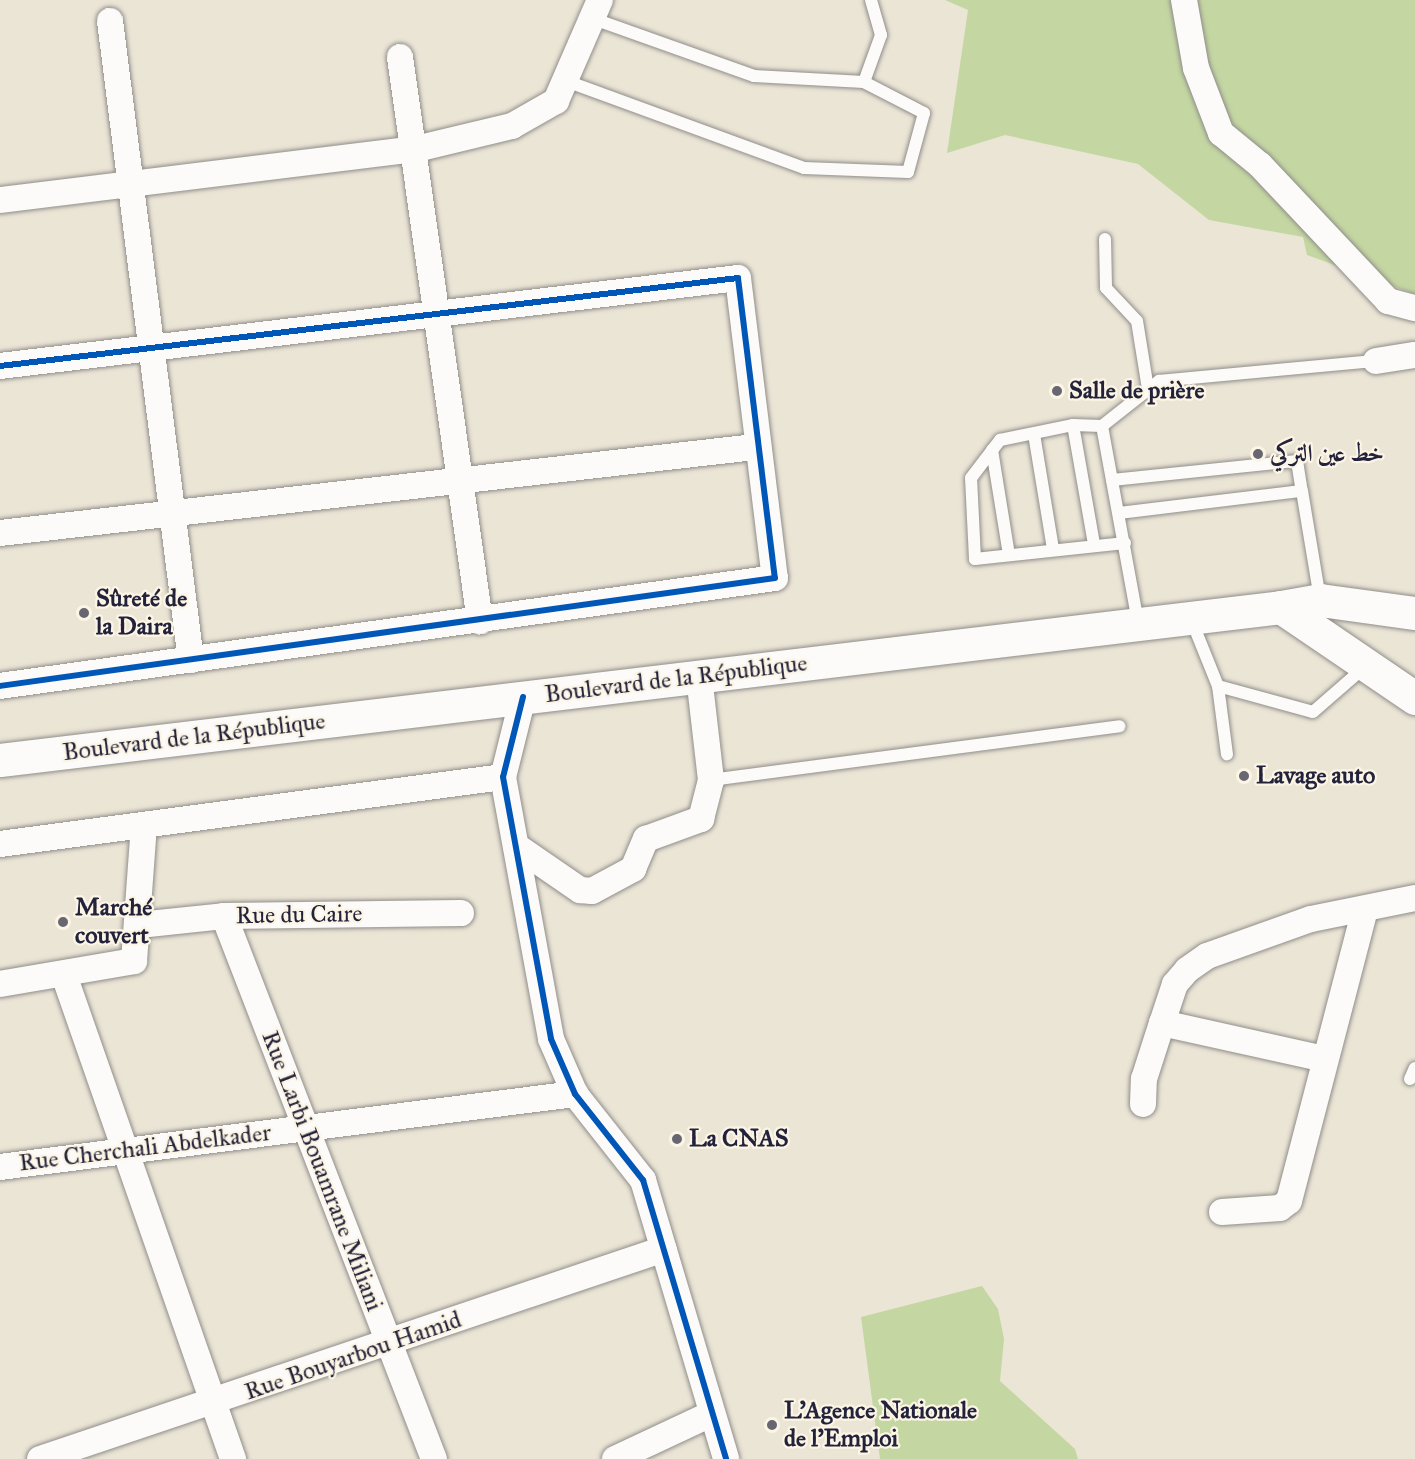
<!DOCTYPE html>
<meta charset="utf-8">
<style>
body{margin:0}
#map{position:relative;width:1415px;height:1459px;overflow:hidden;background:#ebe5d6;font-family:"IM FELL Great Primer",Amiri,serif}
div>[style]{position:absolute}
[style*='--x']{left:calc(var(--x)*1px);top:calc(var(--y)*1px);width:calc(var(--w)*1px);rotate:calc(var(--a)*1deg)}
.green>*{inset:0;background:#c4d7a2}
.roads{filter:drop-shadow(0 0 2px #908e8a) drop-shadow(0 0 2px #908e8a)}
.service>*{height:12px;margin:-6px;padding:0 6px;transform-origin:6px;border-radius:6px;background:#fcfbf9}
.minor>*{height:26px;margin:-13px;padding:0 13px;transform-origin:13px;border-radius:13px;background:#fcfbf9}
.secondary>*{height:33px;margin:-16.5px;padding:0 16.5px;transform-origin:16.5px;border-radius:16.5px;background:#fcfbf9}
.primary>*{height:33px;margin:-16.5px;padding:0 16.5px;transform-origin:16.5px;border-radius:16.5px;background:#fcfbf9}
.cycleway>*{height:6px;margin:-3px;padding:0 3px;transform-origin:3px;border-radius:3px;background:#0057b8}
.dots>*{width:16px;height:16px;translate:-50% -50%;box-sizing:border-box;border:3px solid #fcf5e5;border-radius:50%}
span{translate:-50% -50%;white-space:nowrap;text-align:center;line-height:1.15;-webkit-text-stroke:4.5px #fcf5e5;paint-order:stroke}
.poi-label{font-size:24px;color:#22223b;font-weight:700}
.left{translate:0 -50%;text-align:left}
.street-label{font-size:24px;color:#22223b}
</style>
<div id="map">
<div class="green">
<i style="clip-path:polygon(945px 0,1415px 0,1415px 294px,1307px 255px,1303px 237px,1209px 220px,1138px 164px,1005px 135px,947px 153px,968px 10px)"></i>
<i style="clip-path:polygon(982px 1286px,998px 1309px,1004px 1339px,1000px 1381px,1075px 1449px,1078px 1459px,880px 1459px,861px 1317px)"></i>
</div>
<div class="roads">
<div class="service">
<i style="--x:594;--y:19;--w:170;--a:19.6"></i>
<i style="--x:754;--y:76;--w:110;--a:3.1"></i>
<i style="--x:569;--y:82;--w:250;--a:20.1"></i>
<i style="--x:804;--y:168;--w:104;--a:2.2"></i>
<i style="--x:908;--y:172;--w:61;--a:-74.8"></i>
<i style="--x:924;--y:113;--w:68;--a:-152.7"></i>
<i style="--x:864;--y:82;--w:50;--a:-70.1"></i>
<i style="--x:881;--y:35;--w:36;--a:-106"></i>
<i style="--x:1105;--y:239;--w:49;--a:88.8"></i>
<i style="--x:1106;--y:288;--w:45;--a:46.8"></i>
<i style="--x:1137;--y:321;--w:69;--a:80.8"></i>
<i style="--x:1073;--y:425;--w:121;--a:80"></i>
<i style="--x:1102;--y:426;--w:199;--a:79.6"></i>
<i style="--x:1034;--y:434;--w:117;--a:80.6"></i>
<i style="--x:992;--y:450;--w:106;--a:80.8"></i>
<i style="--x:1112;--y:480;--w:186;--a:-5.9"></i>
<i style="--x:1297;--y:461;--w:30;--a:81"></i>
<i style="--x:1119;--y:513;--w:184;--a:-6.9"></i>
<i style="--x:1302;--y:491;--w:109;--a:80.5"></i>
<i style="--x:1125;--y:543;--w:151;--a:173.9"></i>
<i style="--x:975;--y:559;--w:81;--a:-92.8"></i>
<i style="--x:971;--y:478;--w:48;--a:-52.7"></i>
<i style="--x:1000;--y:440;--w:75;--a:-11.6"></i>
<i style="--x:1073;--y:425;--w:29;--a:2"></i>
<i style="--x:1102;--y:426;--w:73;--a:-38.3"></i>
<i style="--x:1159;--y:381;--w:218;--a:-5.3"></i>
<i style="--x:1191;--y:619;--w:72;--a:68.1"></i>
<i style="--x:1218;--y:686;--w:98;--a:15.3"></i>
<i style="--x:1313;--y:712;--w:70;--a:-41"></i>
<i style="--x:1218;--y:686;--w:69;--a:82.5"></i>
<i style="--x:711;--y:780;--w:412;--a:-7.5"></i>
<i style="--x:1410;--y:1079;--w:12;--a:-66"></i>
</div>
<div class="minor">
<i style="--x:1184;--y:0;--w:69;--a:80"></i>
<i style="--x:1196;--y:68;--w:70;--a:69"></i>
<i style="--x:1221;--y:133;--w:50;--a:39.4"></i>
<i style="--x:1260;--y:165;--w:187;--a:46.7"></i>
<i style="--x:1388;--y:301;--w:28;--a:15"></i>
<i style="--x:110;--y:21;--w:644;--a:82.78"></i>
<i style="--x:400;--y:57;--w:570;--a:81.93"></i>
<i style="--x:0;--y:200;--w:419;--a:-7"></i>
<i style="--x:416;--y:149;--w:99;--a:-13.5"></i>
<i style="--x:512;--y:126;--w:51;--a:-29.6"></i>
<i style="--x:556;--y:101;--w:110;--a:-66.5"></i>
<i style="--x:1376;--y:361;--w:39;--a:-9"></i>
<i style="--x:0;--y:366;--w:743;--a:-6.8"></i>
<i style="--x:738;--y:278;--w:302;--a:83"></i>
<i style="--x:775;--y:578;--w:782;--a:172.07"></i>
<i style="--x:0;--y:533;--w:760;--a:-6.5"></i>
<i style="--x:523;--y:697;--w:82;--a:104"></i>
<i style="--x:503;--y:777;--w:266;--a:79.6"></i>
<i style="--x:551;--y:1039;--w:60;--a:66.4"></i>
<i style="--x:575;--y:1094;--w:110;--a:51.7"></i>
<i style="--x:643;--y:1180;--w:291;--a:73.4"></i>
<i style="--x:0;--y:844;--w:507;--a:-7.59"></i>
<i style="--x:516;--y:846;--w:78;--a:34.5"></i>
<i style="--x:580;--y:890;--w:12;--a:5"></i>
<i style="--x:592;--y:891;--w:47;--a:-28.2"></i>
<i style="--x:633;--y:869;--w:33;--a:-67"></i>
<i style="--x:646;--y:839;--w:59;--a:-20"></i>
<i style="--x:701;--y:819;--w:40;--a:-75.6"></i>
<i style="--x:711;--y:780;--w:104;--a:-96.6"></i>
<i style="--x:224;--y:916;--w:582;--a:68.86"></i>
<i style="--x:139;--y:925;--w:85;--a:-6"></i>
<i style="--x:224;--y:916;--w:237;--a:-0.7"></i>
<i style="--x:64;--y:975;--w:513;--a:70.75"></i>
<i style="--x:0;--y:984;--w:136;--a:-9.7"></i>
<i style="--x:134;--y:961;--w:136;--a:-85.8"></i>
<i style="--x:1162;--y:1023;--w:167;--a:12.5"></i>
<i style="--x:1143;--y:1104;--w:25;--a:-88"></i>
<i style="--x:1144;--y:1079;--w:59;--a:-72.2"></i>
<i style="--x:1162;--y:1023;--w:41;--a:-71.6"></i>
<i style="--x:1175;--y:984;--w:18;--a:-49"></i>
<i style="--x:1187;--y:970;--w:24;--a:-35"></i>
<i style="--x:1207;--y:956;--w:110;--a:-19.6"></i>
<i style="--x:1311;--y:919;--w:106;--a:-11.4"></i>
<i style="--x:0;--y:1167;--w:580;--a:-7.24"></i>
<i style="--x:1222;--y:1212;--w:58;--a:-3.9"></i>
<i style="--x:1280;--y:1208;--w:11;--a:-38"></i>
<i style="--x:1289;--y:1201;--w:301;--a:-75.4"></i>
<i style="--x:40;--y:1459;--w:658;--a:-18.6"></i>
<i style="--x:615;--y:1459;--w:106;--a:-25.1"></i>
</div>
<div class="secondary">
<i style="--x:0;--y:760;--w:1290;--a:-6.81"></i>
</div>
<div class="primary">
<i style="--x:1281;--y:607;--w:162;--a:34.2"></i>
<i style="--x:1281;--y:607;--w:40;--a:-10"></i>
<i style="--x:1320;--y:600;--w:96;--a:7.8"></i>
</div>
</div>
<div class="cycleway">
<i style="--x:0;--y:366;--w:743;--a:-6.8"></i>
<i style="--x:738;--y:278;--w:302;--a:83"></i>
<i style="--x:775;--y:578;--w:782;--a:172.07"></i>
<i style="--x:523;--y:697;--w:82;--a:104"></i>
<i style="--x:503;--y:777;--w:266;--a:79.6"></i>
<i style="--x:551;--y:1039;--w:60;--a:66.4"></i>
<i style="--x:575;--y:1094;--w:110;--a:51.7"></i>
<i style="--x:643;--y:1180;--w:291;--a:73.4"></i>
</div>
<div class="dots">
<i style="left:1057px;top:391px;background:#686671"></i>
<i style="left:1258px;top:454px;background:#686671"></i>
<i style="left:84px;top:613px;background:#686671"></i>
<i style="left:1244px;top:776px;background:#686671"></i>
<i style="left:63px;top:922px;background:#686671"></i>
<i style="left:677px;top:1139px;background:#686671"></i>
<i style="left:772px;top:1425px;background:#686671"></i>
</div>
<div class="poi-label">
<span class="left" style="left:1069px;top:391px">Salle de prière</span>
<span class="left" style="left:1270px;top:454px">خط عين التركي</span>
<span class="left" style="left:96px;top:613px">Sûreté de<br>la Daira</span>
<span class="left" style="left:1256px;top:776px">Lavage auto</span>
<span class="left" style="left:75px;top:922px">Marché<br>couvert</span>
<span class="left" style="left:689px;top:1139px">La CNAS</span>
<span class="left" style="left:784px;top:1425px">L’Agence Nationale<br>de l’Emploi</span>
</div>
<div class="street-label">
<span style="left:676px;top:679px;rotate:-7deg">Boulevard de la République</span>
<span style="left:194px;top:737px;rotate:-7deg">Boulevard de la République</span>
<span style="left:299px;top:915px;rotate:-1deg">Rue du Caire</span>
<span style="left:145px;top:1148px;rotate:-7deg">Rue Cherchali Abdelkader</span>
<span style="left:322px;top:1171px;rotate:69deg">Rue Larbi Bouamrane Miliani</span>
<span style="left:353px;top:1356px;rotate:-19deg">Rue Bouyarbou Hamid</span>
</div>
</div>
